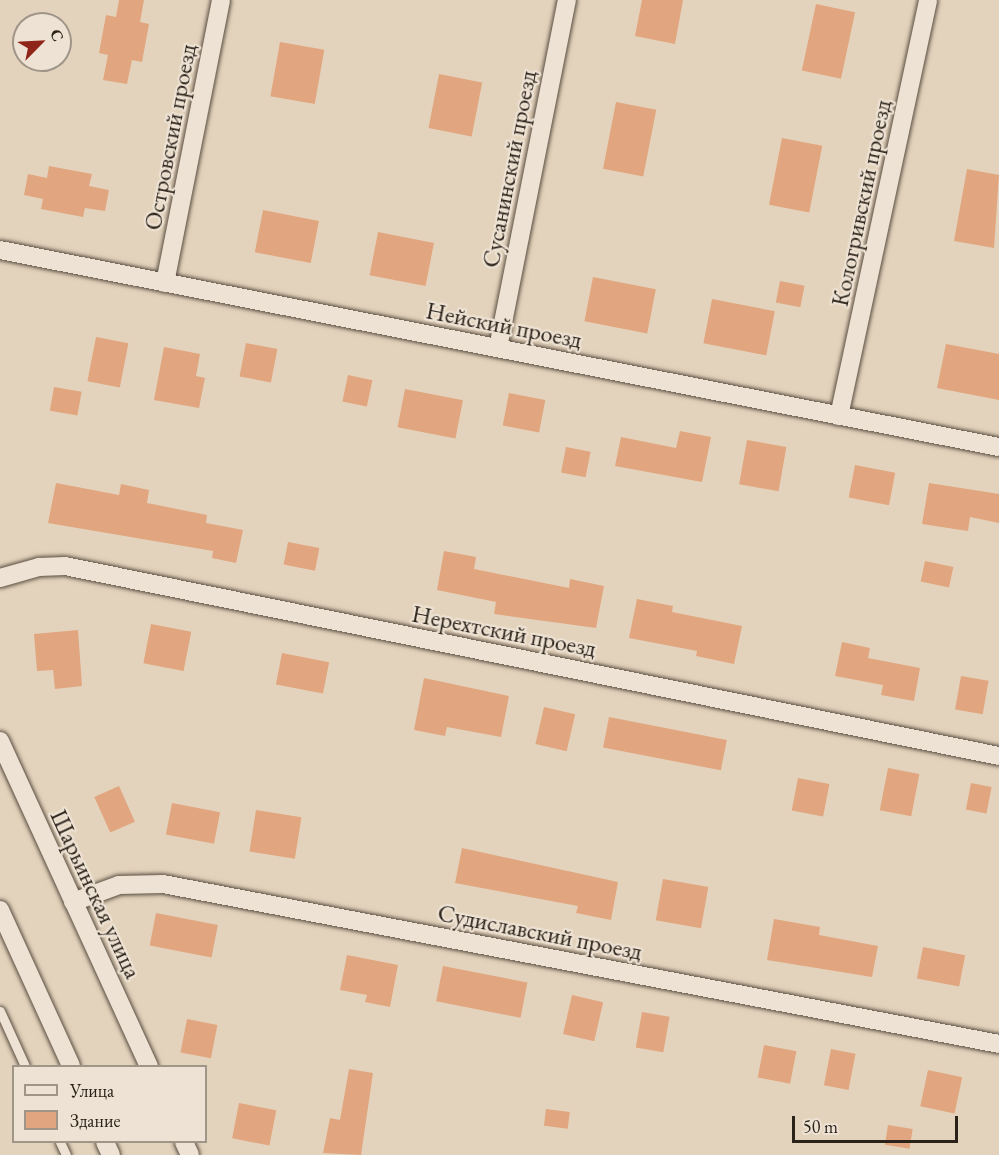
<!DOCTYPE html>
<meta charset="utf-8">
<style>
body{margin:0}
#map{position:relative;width:999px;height:1155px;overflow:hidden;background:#e4d3bc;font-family:"EB Garamond",serif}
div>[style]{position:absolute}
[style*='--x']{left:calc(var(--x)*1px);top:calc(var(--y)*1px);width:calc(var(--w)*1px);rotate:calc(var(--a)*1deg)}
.building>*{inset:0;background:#e1a67f;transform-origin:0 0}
.roads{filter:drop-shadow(0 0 2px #594e42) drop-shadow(0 0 2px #594e42)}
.lane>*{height:9px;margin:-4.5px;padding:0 4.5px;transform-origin:4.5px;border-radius:4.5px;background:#ede2d3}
.street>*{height:18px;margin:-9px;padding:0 9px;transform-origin:9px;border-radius:9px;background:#ede2d3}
span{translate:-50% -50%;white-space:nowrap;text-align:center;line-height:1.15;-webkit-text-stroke:4.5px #ede2d3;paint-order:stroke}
.street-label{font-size:24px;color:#2b2219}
.legend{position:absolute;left:12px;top:1065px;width:195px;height:78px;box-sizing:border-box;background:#ede2d3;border:2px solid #9f9589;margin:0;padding:8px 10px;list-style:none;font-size:18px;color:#2b2219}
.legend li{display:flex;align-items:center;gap:12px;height:30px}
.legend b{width:30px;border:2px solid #9f9589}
.north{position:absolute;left:12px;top:12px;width:60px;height:60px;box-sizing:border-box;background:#ede2d3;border:2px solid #9f9589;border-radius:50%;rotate:66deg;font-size:16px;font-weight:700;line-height:24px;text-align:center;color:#2b2219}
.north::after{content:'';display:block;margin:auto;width:21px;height:27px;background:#8f2418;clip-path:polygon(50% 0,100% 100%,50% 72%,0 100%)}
.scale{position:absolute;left:792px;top:1116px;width:166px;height:27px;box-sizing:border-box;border:3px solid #2b2219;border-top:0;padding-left:8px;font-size:18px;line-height:21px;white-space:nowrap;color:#2b2219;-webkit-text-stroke:4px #ede2d3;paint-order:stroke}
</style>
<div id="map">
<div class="building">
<i style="clip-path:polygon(119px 0,144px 0,140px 22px,149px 24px,142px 62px,132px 60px,127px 84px,103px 80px,108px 55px,99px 53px,106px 15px,116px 17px)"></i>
<i style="clip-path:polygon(642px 0,683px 0,675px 44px,635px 36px)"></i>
<i style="left:816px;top:4px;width:40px;height:68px;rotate:12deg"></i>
<i style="left:280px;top:42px;width:45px;height:55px;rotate:10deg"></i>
<i style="left:439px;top:74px;width:44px;height:55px;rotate:11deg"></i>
<i style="left:616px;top:102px;width:41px;height:68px;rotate:11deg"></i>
<i style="left:782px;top:138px;width:41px;height:68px;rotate:11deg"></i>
<i style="clip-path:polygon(49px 166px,92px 174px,89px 186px,109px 190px,105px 211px,85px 208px,83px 217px,41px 209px,43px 199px,24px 195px,28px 174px,47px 178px)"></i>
<i style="clip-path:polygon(967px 169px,999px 175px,994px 248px,954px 241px)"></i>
<i style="left:263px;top:210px;width:57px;height:43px;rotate:11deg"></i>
<i style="left:378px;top:232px;width:57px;height:44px;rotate:11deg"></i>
<i style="left:593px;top:277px;width:64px;height:45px;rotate:11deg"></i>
<i style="left:780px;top:281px;width:25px;height:22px;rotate:11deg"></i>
<i style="left:712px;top:299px;width:64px;height:45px;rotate:11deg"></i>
<i style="left:96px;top:337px;width:33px;height:45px;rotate:11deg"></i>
<i style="left:246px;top:343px;width:32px;height:34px;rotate:11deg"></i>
<i style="clip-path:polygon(946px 344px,999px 354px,999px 400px,937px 388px)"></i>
<i style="clip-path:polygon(164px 347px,200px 354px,196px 376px,205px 378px,199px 408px,154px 400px)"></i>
<i style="left:348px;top:375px;width:25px;height:27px;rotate:12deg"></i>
<i style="left:54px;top:387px;width:28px;height:24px;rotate:10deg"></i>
<i style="left:405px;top:389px;width:59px;height:39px;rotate:11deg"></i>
<i style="left:509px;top:393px;width:37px;height:33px;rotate:11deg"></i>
<i style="clip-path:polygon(680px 431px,711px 437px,702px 482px,615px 466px,621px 437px,676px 448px)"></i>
<i style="left:747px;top:440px;width:40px;height:45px;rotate:10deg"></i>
<i style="left:566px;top:447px;width:25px;height:26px;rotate:11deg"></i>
<i style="left:855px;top:465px;width:41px;height:33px;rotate:11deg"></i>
<i style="clip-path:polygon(56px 483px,119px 495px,121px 484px,149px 490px,147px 503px,207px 515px,206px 523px,243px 530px,236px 563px,212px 558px,213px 551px,48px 523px)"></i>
<i style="clip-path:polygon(929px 483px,999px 494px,999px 523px,970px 517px,968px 531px,922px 524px)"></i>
<i style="left:288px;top:542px;width:32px;height:23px;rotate:11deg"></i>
<i style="clip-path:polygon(444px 551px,476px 557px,474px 569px,569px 588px,570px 579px,604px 586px,596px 628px,494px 614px,496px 602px,437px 590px)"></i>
<i style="left:925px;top:561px;width:29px;height:21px;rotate:12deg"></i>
<i style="clip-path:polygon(637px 599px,673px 606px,672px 612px,742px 626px,734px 664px,696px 656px,697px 651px,629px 638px)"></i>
<i style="left:151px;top:624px;width:41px;height:40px;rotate:11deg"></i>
<i style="clip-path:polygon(78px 630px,82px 686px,55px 689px,53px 670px,37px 671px,34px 634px)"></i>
<i style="clip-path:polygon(842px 642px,870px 648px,868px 658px,920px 668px,914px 701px,881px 695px,883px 685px,835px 676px)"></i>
<i style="left:282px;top:653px;width:48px;height:32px;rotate:11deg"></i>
<i style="left:961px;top:676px;width:28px;height:34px;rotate:10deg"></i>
<i style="clip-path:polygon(424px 678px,509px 696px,501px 737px,447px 727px,445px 736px,414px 730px)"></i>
<i style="left:544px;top:707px;width:32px;height:38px;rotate:13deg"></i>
<i style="left:609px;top:717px;width:120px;height:31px;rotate:11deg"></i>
<i style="left:888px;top:768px;width:32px;height:43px;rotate:11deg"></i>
<i style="left:798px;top:778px;width:32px;height:33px;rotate:11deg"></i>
<i style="left:971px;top:783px;width:21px;height:27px;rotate:11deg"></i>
<i style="left:119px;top:786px;width:39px;height:27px;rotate:66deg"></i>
<i style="left:172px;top:803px;width:49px;height:32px;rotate:11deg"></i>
<i style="left:256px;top:810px;width:46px;height:42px;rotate:9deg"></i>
<i style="clip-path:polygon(462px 848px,618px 882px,611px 920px,576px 913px,578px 906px,455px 883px)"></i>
<i style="left:663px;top:879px;width:46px;height:42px;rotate:10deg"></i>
<i style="left:156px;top:913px;width:63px;height:33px;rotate:11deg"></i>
<i style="clip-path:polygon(774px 919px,820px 927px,819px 935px,878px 946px,872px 977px,767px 960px)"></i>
<i style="left:923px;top:947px;width:43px;height:32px;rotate:11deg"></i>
<i style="clip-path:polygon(347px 955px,398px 965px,390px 1007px,365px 1002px,367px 995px,340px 990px)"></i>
<i style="left:443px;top:966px;width:86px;height:36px;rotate:11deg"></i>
<i style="left:572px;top:995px;width:32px;height:40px;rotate:13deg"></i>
<i style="left:642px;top:1012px;width:28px;height:36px;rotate:10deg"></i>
<i style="left:187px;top:1019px;width:31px;height:34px;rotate:11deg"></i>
<i style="left:764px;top:1045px;width:33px;height:33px;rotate:11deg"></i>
<i style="left:831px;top:1049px;width:25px;height:37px;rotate:11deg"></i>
<i style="clip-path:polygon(349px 1069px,373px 1073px,361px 1155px,323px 1153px,330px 1118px,340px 1120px)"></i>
<i style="left:928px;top:1070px;width:35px;height:37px;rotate:12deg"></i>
<i style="left:239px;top:1103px;width:38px;height:36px;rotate:11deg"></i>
<i style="left:546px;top:1109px;width:24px;height:17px;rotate:7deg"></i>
<i style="left:888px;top:1125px;width:25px;height:20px;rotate:9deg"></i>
</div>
<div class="roads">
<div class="lane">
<i style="--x:0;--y:1011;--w:60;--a:65.6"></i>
<i style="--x:60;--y:1142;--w:14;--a:65"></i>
</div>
<div class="street">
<i style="--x:0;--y:250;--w:1018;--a:11.16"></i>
<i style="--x:165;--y:283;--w:288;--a:-78.8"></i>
<i style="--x:498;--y:348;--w:355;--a:-78.8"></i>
<i style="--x:839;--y:416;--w:425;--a:-77.9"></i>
<i style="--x:0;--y:578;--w:41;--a:-15.8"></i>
<i style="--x:39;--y:567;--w:26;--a:-2"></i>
<i style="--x:65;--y:566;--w:953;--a:11.5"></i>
<i style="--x:0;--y:741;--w:358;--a:65.4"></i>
<i style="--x:73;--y:902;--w:49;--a:-20.3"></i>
<i style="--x:119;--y:885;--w:44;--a:-1.3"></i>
<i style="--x:163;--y:884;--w:851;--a:10.83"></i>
<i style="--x:0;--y:910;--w:171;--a:65.5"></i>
<i style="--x:105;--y:1142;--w:14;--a:65"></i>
<i style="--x:184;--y:1142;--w:14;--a:65"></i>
</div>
</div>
<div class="street-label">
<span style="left:170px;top:137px;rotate:-79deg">Островский проезд</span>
<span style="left:509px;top:169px;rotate:-79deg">Сусанинский проезд</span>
<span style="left:861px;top:203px;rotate:-78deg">Кологривский проезд</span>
<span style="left:504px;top:325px;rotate:11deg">Нейский проезд</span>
<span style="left:504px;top:631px;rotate:11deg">Нерехтский проезд</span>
<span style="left:96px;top:894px;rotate:65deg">Шарьинская улица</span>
<span style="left:540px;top:932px;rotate:11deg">Судиславский проезд</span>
</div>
<ul class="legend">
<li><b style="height:8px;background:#ede2d3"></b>Улица</li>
<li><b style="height:16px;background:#e1a67f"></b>Здание</li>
</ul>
<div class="north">С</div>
<div class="scale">50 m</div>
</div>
